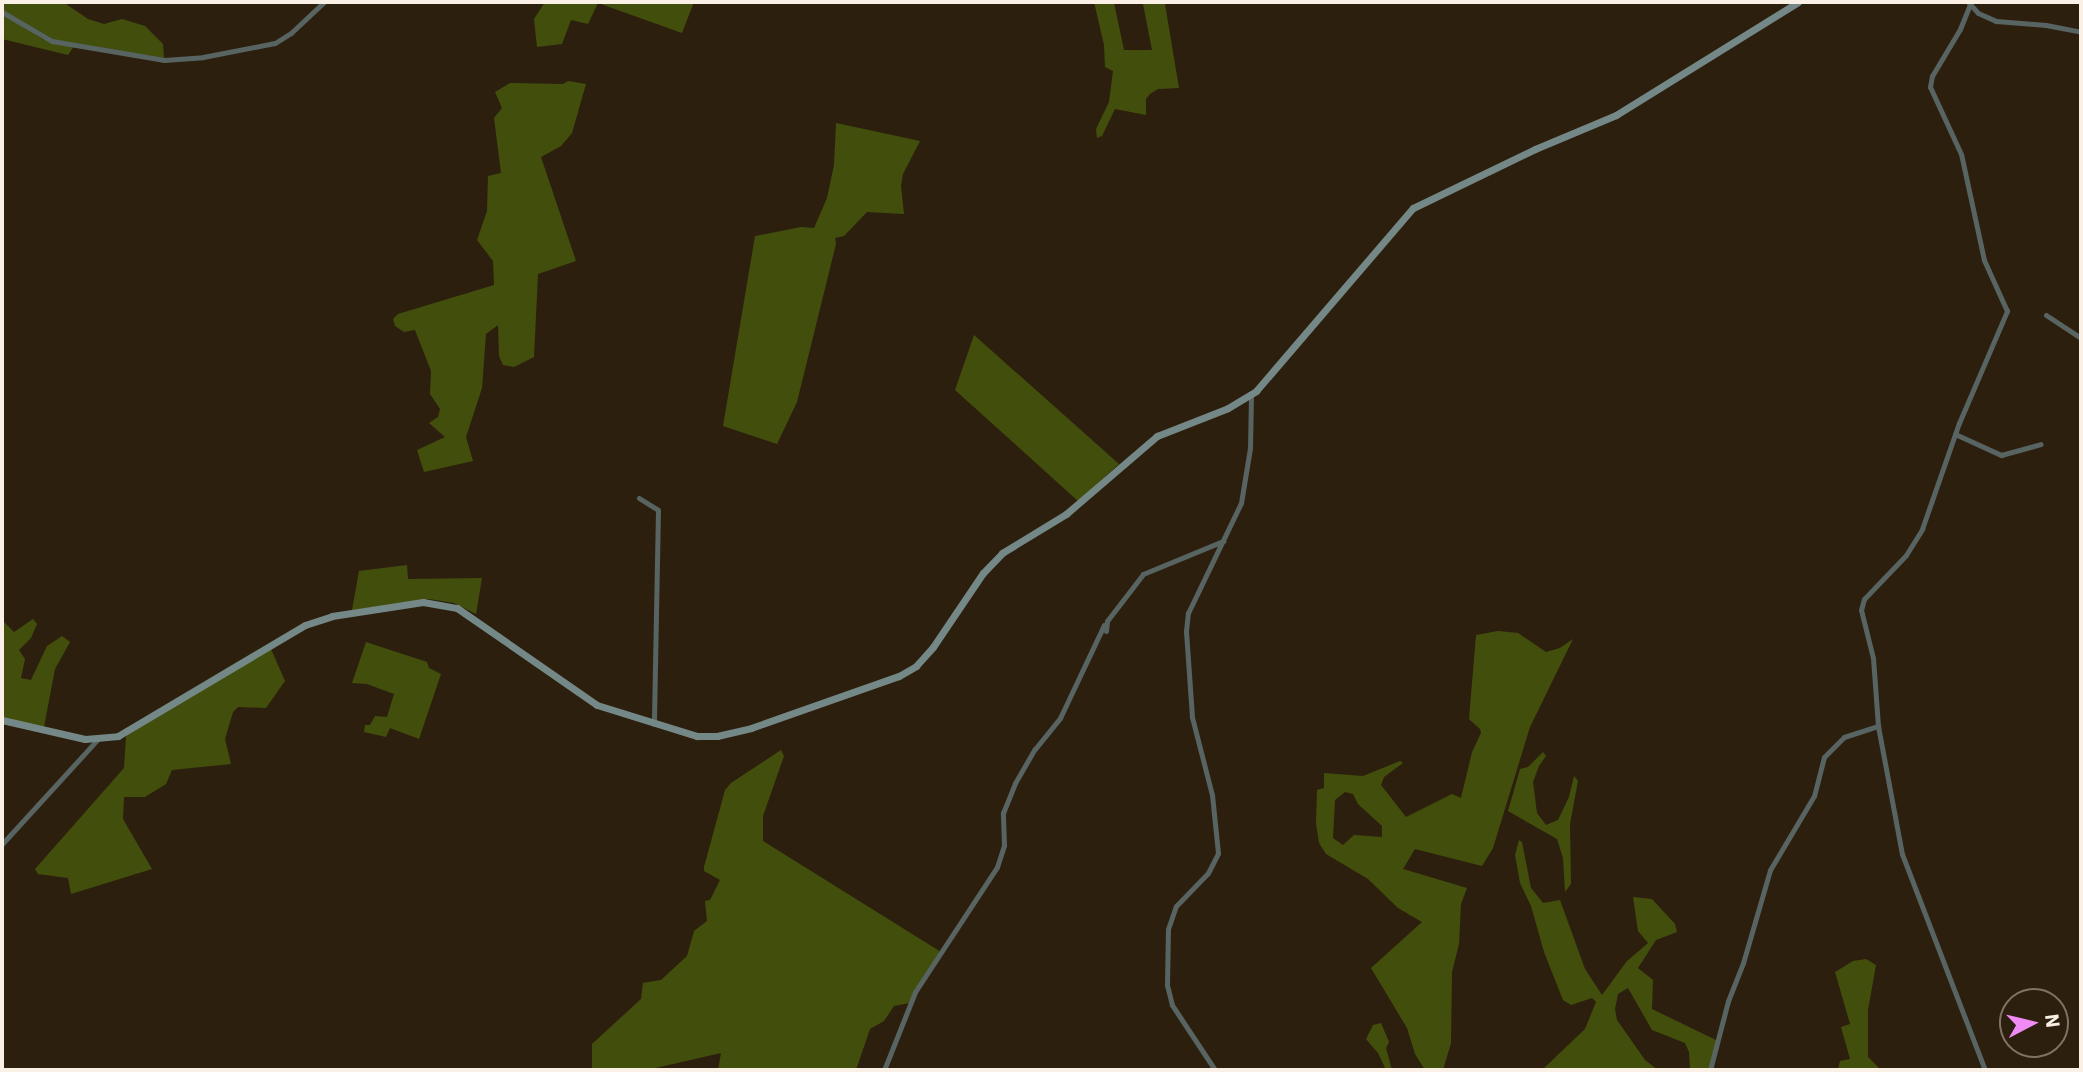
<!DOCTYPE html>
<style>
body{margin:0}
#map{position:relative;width:2083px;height:1072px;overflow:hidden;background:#2d1f0e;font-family:"IBM Plex Sans",sans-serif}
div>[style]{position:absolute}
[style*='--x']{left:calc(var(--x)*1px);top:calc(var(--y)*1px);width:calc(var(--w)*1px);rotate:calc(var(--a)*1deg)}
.green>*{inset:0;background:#424f0c}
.street>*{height:5px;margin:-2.5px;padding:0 2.5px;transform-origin:2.5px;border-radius:2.5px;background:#576462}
.secondary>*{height:7px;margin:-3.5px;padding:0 3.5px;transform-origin:3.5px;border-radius:3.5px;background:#748987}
span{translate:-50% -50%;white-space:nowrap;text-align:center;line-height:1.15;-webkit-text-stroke:6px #2d1f0e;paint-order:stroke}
.frame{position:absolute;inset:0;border:4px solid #faf0e6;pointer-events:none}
.north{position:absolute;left:1999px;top:988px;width:70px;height:70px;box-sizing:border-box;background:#2d1f0e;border:2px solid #7f7364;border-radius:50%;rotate:83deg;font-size:19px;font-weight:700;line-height:28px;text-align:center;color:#faf0e6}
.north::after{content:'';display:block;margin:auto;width:24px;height:32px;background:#f08bf5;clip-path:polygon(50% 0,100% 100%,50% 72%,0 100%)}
</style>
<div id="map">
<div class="green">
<i style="clip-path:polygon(2px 2px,63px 2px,88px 19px,104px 24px,122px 19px,145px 26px,163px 44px,164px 58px,55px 40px,2px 10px)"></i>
<i style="clip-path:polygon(545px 2px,694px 2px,682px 33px,598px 3px,588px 24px,571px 20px,562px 44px,537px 47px,534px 19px)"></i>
<i style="clip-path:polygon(1094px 2px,1114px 3px,1124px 50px,1152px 50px,1143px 4px,1165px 4px,1179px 88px,1158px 89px,1150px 94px,1146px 99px,1146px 115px,1115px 109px,1102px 136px,1097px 138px,1096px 129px,1109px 102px,1113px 71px,1105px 67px,1104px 45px)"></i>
<i style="clip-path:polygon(2px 14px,43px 39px,74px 46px,68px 55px,2px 39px)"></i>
<i style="clip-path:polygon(568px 81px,586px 84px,572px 133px,561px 146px,541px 157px,576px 261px,538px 274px,534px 357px,514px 367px,503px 365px,499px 356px,498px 325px,486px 334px,482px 388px,466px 437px,473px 461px,424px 472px,417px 450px,445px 437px,429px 423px,438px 417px,440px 409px,430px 394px,431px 371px,415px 330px,404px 332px,395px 326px,393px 319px,398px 314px,494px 285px,493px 261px,477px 240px,487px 211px,488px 176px,501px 173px,494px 118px,502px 108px,495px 92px,510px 83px,563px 84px)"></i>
<i style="clip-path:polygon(836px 123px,920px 141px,903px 174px,901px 186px,904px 214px,867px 212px,844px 236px,835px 238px,836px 244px,797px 402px,777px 444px,723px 426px,755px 236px,801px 227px,814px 228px,827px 198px,834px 165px)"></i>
<i style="clip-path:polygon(974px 335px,1119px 464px,1078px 501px,955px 390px)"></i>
<i style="clip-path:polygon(407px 565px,408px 579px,482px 578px,476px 614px,454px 603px,429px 599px,352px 610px,359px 571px)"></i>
<i style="clip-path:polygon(33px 619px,37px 624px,31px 638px,19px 650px,25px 659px,21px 678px,31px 680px,47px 646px,62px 636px,70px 642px,55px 669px,44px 727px,2px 719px,2px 620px,14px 632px)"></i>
<i style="clip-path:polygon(evenodd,1498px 631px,1518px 633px,1546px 652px,1560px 648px,1573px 639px,1530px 727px,1493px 848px,1482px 866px,1415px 849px,1403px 869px,1467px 888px,1461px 904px,1459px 944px,1452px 972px,1451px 1043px,1443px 1070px,1425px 1070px,1415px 1054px,1407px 1028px,1371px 968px,1422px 922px,1398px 908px,1368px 879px,1326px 854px,1319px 843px,1316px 823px,1317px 790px,1324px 788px,1324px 773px,1363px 776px,1400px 761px,1403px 763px,1384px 777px,1381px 785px,1406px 817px,1452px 794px,1461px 798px,1472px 752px,1481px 733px,1480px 729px,1469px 719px,1476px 635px,1498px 631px,1345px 792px,1353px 794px,1358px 804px,1382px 826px,1382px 837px,1354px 835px,1343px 845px,1333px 838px,1335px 800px,1345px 792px)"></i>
<i style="clip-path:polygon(366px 642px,427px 662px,429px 668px,441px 674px,419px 739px,390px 728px,386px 737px,364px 732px,365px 725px,370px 725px,375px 716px,387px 717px,394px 694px,367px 684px,352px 683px)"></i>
<i style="clip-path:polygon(271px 649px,285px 681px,266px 708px,238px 707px,233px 712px,225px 739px,231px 764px,172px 770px,166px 784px,145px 797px,124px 797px,123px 819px,152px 869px,71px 894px,68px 878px,38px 874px,35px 869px,124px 768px,126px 736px)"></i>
<i style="clip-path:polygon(781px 750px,784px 756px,763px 816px,763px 841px,941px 952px,910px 1003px,894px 1006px,884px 1021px,870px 1029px,856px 1070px,718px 1070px,721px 1053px,647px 1070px,592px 1070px,592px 1044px,641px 999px,643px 983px,661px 980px,687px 956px,694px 931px,707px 921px,705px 901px,710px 900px,720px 880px,704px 871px,704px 867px,725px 790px,731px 783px)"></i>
<i style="clip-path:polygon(1543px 752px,1546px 756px,1539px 766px,1533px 782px,1537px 813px,1546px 825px,1558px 820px,1569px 797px,1574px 776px,1578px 781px,1570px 824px,1571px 884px,1565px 892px,1563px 858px,1557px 839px,1508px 811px,1520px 769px,1528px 767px)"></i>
<i style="clip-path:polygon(1519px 840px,1522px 842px,1531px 888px,1543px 903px,1560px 900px,1585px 969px,1602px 995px,1627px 961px,1648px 943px,1638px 931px,1633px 897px,1652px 899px,1675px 924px,1677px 932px,1656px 940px,1638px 968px,1653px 980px,1652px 1009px,1718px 1041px,1709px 1070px,1690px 1070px,1689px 1052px,1685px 1043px,1652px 1030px,1628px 988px,1618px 994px,1615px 1009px,1617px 1020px,1645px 1060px,1658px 1070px,1542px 1070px,1585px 1029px,1596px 1002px,1592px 998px,1571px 1005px,1563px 1000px,1544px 952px,1531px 906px,1520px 883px,1515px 855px)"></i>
<i style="clip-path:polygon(1866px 959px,1876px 965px,1868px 1010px,1868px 1057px,1881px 1070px,1838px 1070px,1840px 1061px,1850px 1059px,1841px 1027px,1850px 1024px,1835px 972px,1853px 961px)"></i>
<i style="clip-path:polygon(1381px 1023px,1389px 1042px,1386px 1048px,1392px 1070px,1386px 1070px,1378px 1053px,1366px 1039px,1373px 1025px)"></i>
</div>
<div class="street">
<i style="--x:1969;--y:3;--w:13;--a:48"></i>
<i style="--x:1978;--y:13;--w:20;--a:24"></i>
<i style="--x:1996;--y:21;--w:50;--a:4.6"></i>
<i style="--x:2046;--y:25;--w:36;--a:11"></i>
<i style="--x:2;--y:12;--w:58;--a:30.1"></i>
<i style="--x:52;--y:41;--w:114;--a:9.6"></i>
<i style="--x:164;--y:60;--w:39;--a:-4"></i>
<i style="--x:203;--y:57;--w:73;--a:-11"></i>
<i style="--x:275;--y:43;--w:19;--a:-32"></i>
<i style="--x:291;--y:33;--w:45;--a:-43.2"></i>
<i style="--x:2046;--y:315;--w:42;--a:33.3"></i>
<i style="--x:1955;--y:434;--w:51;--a:24.5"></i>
<i style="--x:2001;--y:455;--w:41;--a:-15.4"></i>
<i style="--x:639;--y:498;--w:22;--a:32"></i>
<i style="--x:658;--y:510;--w:214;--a:91.1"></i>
<i style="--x:1106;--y:631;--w:10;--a:-84"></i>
<i style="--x:1107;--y:621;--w:59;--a:-52.5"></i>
<i style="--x:1143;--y:574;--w:87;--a:-22.4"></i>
<i style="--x:1878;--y:726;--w:130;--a:79.4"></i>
<i style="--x:1902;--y:854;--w:231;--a:69"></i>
<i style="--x:2;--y:844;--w:142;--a:-47.6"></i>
<i style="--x:884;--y:1070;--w:84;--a:-68.3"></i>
<i style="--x:915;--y:992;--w:149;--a:-56.7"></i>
<i style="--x:997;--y:867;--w:23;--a:-72"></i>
<i style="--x:1004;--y:845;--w:32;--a:-92"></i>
<i style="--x:1003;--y:813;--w:32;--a:-68"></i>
<i style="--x:1015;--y:783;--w:39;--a:-60"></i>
<i style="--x:1035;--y:749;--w:40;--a:-51"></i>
<i style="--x:1060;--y:718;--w:103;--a:-64.7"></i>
<i style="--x:1215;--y:1070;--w:78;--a:-123.5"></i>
<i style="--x:1172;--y:1005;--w:21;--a:-104"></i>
<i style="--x:1167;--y:985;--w:56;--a:-89"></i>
<i style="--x:1168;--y:929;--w:24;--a:-71"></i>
<i style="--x:1176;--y:906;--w:46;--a:-45.9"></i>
<i style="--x:1208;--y:873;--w:22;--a:-63"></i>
<i style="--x:1218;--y:853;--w:58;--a:-95.9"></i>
<i style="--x:1212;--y:795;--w:81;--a:-104.4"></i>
<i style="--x:1192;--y:717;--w:86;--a:-94"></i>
<i style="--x:1186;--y:631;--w:18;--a:-84"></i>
<i style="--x:1188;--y:613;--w:122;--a:-64.3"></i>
<i style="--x:1241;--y:503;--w:56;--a:-80.7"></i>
<i style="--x:1250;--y:448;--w:52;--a:-88.9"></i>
<i style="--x:1710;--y:1070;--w:71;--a:-75.4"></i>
<i style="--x:1728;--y:1001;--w:41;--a:-68.5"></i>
<i style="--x:1743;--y:963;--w:97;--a:-73.8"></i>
<i style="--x:1770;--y:870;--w:86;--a:-59.3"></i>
<i style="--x:1814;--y:796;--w:40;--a:-75.6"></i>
<i style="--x:1824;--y:757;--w:28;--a:-45"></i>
<i style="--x:1844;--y:737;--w:36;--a:-18"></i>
<i style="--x:1878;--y:726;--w:68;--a:-94.2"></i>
<i style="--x:1873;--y:658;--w:49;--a:-104"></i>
<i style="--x:1861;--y:610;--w:11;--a:-75"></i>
<i style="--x:1864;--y:599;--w:61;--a:-46.3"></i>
<i style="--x:1906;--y:555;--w:31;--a:-58"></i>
<i style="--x:1922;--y:529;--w:112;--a:-70.8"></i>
<i style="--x:1959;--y:423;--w:122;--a:-66.8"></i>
<i style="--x:2007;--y:311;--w:56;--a:-114.3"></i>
<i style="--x:1984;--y:260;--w:108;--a:-102.2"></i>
<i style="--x:1961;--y:154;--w:74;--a:-114.8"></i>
<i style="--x:1930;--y:87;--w:11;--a:-80"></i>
<i style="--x:1932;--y:76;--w:55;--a:-59.2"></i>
<i style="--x:1960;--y:29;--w:27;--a:-68"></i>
</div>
<div class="secondary">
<i style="--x:2;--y:720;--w:85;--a:12.9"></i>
<i style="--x:85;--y:739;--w:33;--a:-5"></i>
<i style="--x:118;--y:736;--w:217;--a:-30.7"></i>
<i style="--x:305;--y:625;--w:28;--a:-18"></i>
<i style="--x:332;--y:616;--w:92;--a:-8.7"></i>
<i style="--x:423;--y:602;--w:35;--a:10"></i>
<i style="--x:457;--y:608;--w:170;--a:34.7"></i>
<i style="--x:597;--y:705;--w:105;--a:17.2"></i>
<i style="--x:697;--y:736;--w:20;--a:0"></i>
<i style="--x:717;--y:736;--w:35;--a:-13"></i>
<i style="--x:751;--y:728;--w:157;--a:-19.4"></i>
<i style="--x:899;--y:676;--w:20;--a:-30"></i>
<i style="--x:916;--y:666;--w:25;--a:-48"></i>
<i style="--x:933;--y:647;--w:89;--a:-56"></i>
<i style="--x:983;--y:573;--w:28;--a:-46"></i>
<i style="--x:1002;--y:553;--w:75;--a:-31.4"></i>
<i style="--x:1066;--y:514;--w:120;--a:-40.6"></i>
<i style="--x:1157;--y:436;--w:76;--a:-21.5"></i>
<i style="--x:1228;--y:408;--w:33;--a:-31"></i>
<i style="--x:1256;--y:391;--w:241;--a:-49.4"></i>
<i style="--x:1413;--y:208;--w:136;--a:-25.8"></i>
<i style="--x:1535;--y:149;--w:88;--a:-22.8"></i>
<i style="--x:1616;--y:115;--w:214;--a:-31.8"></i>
</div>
<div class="frame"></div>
<div class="north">N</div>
</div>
